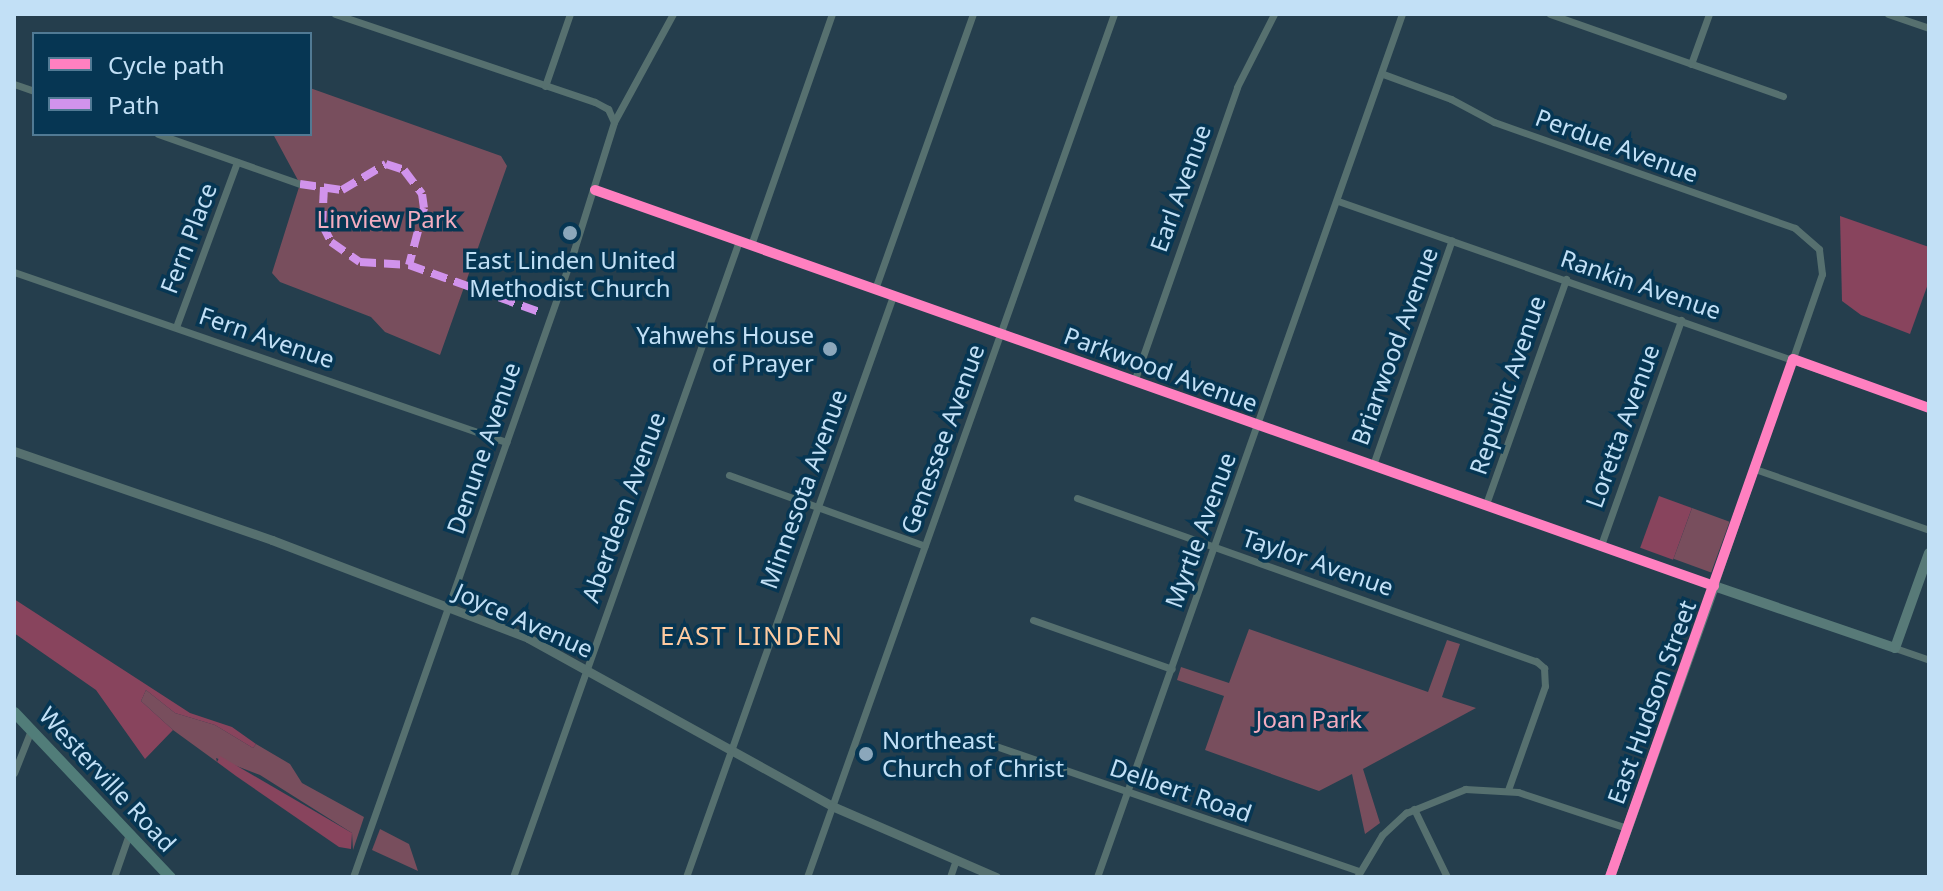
<!DOCTYPE html>
<style>
body{margin:0}
#map{position:relative;width:1943px;height:891px;overflow:hidden;background:#253e4d;font-family:"Noto Sans",sans-serif}
div>[style]{position:absolute}
[style*='--x']{left:calc(var(--x)*1px);top:calc(var(--y)*1px);width:calc(var(--w)*1px);rotate:calc(var(--a)*1deg)}
.green>*{inset:0;background:#784e5d;transform-origin:0 0}
.forest>*{inset:0;background:#88445d;transform-origin:0 0}
.minor>*{height:7px;margin:-3.5px;padding:0 3.5px;transform-origin:3.5px;border-radius:3.5px;background:#56706f}
.tertiary>*{height:9px;margin:-4.5px;padding:0 4.5px;transform-origin:4.5px;border-radius:4.5px;background:#56706f}
.secondary>*{height:10px;margin:-5px;padding:0 5px;transform-origin:5px;border-radius:5px;background:#587a78}
.primary>*{height:11px;margin:-5.5px;padding:0 5.5px;transform-origin:5.5px;border-radius:5.5px;background:#517d79}
.quiet>*{height:8px;margin-top:-4px;transform-origin:0;background:repeating-linear-gradient(90deg,#d193ec 0 16px,transparent 0 24px)}
.cycleway>*{height:10px;margin:-5px;padding:0 5px;transform-origin:5px;border-radius:5px;background:#ff80c0}
.dots>*{width:22px;height:22px;translate:-50% -50%;box-sizing:border-box;border:4px solid #063653;border-radius:50%}
span{translate:-50% -50%;white-space:nowrap;text-align:center;line-height:1.15;-webkit-text-stroke:7px #063653;paint-order:stroke}
.street-label{font-size:24px;color:#c2e0f6}
.park-label{font-size:24px;color:#f3acbf}
.poi-label{font-size:24px;color:#c2e0f6}
.right{translate:-100% -50%;text-align:right}
.left{translate:0 -50%;text-align:left}
.neighbourhood-label{font-size:26px;color:#fdcaa0;letter-spacing:2px}
.frame{position:absolute;inset:0;border:16px solid #c2e0f6;pointer-events:none}
.legend{position:absolute;left:32px;top:32px;width:280px;height:104px;box-sizing:border-box;background:#063653;border:2px solid #517a94;margin:0;padding:10px 14px;list-style:none;font-size:24px;color:#c2e0f6}
.legend li{display:flex;align-items:center;gap:16px;height:40px}
.legend b{width:40px;border:2px solid #517a94}
</style>
<div id="map">
<div class="green">
<i style="clip-path:polygon(310px 88px,501px 156px,507px 166px,440px 355px,385px 332px,371px 317px,280px 282px,272px 273px,300px 184px,273px 134px,310px 134px)"></i>
<i style="left:1692px;top:508px;width:40px;height:54px;rotate:20deg"></i>
<i style="clip-path:polygon(1249px 629px,1428px 692px,1447px 640px,1460px 644px,1442px 697px,1476px 708px,1363px 769px,1380px 823px,1365px 834px,1352px 774px,1319px 791px,1205px 750px,1224px 696px,1177px 680px,1181px 667px,1229px 683px)"></i>
<i style="clip-path:polygon(146px 690px,175px 713px,215px 725px,253px 748px,256px 744px,290px 764px,302px 783px,364px 817px,353px 850px,352px 833px,260px 775px,216px 758px,217px 762px,173px 730px,141px 701px)"></i>
<i style="clip-path:polygon(380px 829px,409px 844px,418px 871px,372px 850px)"></i>
</div>
<div class="forest">
<i style="clip-path:polygon(1840px 216px,1929px 247px,1929px 281px,1910px 334px,1861px 315px,1842px 301px)"></i>
<i style="left:1659px;top:496px;width:35px;height:55px;rotate:20deg"></i>
<i style="clip-path:polygon(14px 599px,190px 713px,232px 727px,256px 744px,253px 748px,215px 725px,175px 713px,146px 690px,141px 701px,173px 730px,145px 759px,96px 690px,14px 633px)"></i>
<i style="clip-path:polygon(220px 756px,352px 833px,351px 849px,339px 847px,236px 776px,217px 762px)"></i>
</div>
<div class="minor">
<i style="--x:335;--y:14;--w:274;--a:18.7"></i>
<i style="--x:595;--y:102;--w:15;--a:28"></i>
<i style="--x:608;--y:109;--w:14;--a:65"></i>
<i style="--x:1550;--y:14;--w:247;--a:19.4"></i>
<i style="--x:1888;--y:14;--w:43;--a:18.9"></i>
<i style="--x:1691;--y:64;--w:53;--a:-70.2"></i>
<i style="--x:14;--y:84;--w:21;--a:19"></i>
<i style="--x:545;--y:86;--w:76;--a:-70.9"></i>
<i style="--x:158;--y:134;--w:151;--a:19.4"></i>
<i style="--x:595;--y:190;--w:1187;--a:19.49"></i>
<i style="--x:1714;--y:586;--w:330;--a:-70.9"></i>
<i style="--x:1822;--y:274;--w:25;--a:-97"></i>
<i style="--x:1819;--y:249;--w:32;--a:-139"></i>
<i style="--x:1795;--y:228;--w:319;--a:-160.6"></i>
<i style="--x:1494;--y:122;--w:49;--a:-151.9"></i>
<i style="--x:1451;--y:99;--w:72;--a:-159.8"></i>
<i style="--x:1338;--y:201;--w:626;--a:19.3"></i>
<i style="--x:751;--y:245;--w:245;--a:-70.7"></i>
<i style="--x:14;--y:272;--w:521;--a:19.06"></i>
<i style="--x:875;--y:289;--w:292;--a:-70.4"></i>
<i style="--x:176;--y:327;--w:176;--a:-69.7"></i>
<i style="--x:1135;--y:379;--w:309;--a:-70.7"></i>
<i style="--x:1237;--y:87;--w:82;--a:-63.1"></i>
<i style="--x:1373;--y:465;--w:238;--a:-70.7"></i>
<i style="--x:1755;--y:469;--w:184;--a:19.3"></i>
<i style="--x:729;--y:475;--w:208;--a:19.9"></i>
<i style="--x:1077;--y:498;--w:487;--a:19.6"></i>
<i style="--x:1536;--y:661;--w:11;--a:41"></i>
<i style="--x:1544;--y:668;--w:18;--a:87"></i>
<i style="--x:1545;--y:686;--w:110;--a:109.6"></i>
<i style="--x:1486;--y:504;--w:239;--a:-70.4"></i>
<i style="--x:1601;--y:545;--w:239;--a:-70.4"></i>
<i style="--x:1033;--y:620;--w:147;--a:19.4"></i>
<i style="--x:1895;--y:648;--w:36;--a:19"></i>
<i style="--x:990;--y:744;--w:390;--a:19"></i>
<i style="--x:14;--y:773;--w:46;--a:-68.4"></i>
<i style="--x:1414;--y:809;--w:76;--a:64.1"></i>
<i style="--x:114;--y:877;--w:46;--a:-70.8"></i>
<i style="--x:353;--y:877;--w:665;--a:-70.58"></i>
<i style="--x:574;--y:250;--w:134;--a:-72.6"></i>
<i style="--x:614;--y:122;--w:123;--a:-61.4"></i>
<i style="--x:513;--y:877;--w:675;--a:-70.44"></i>
<i style="--x:686;--y:877;--w:617;--a:-70.39"></i>
<i style="--x:807;--y:877;--w:916;--a:-70.42"></i>
<i style="--x:950;--y:877;--w:18;--a:-71"></i>
<i style="--x:1097;--y:877;--w:915;--a:-70.54"></i>
<i style="--x:1357;--y:877;--w:49;--a:-59.2"></i>
<i style="--x:1382;--y:835;--w:33;--a:-43"></i>
<i style="--x:1406;--y:813;--w:64;--a:-22.1"></i>
<i style="--x:1465;--y:789;--w:53;--a:3.2"></i>
<i style="--x:1518;--y:792;--w:115;--a:18.3"></i>
</div>
<div class="tertiary">
<i style="--x:14;--y:451;--w:273;--a:19"></i>
<i style="--x:272;--y:540;--w:274;--a:20.9"></i>
<i style="--x:528;--y:638;--w:347;--a:28.9"></i>
<i style="--x:832;--y:806;--w:179;--a:23.4"></i>
</div>
<div class="secondary">
<i style="--x:1610;--y:877;--w:309;--a:-70.3"></i>
<i style="--x:1714;--y:586;--w:191;--a:18.9"></i>
<i style="--x:1895;--y:648;--w:101;--a:-70.3"></i>
</div>
<div class="primary">
<i style="--x:14;--y:712;--w:227;--a:46.6"></i>
</div>
<div class="quiet">
<i style="--x:300;--y:184;--w:42;--a:8.1"></i>
<i style="--x:342;--y:190;--w:51;--a:-30.6"></i>
<i style="--x:386;--y:164;--w:19;--a:18"></i>
<i style="--x:404;--y:170;--w:30;--a:53"></i>
<i style="--x:422;--y:194;--w:14;--a:82"></i>
<i style="--x:424;--y:208;--w:59;--a:104.7"></i>
<i style="--x:409;--y:265;--w:141;--a:19.8"></i>
<i style="--x:324;--y:187;--w:37;--a:93"></i>
<i style="--x:322;--y:224;--w:20;--a:63"></i>
<i style="--x:331;--y:242;--w:35;--a:35"></i>
<i style="--x:360;--y:262;--w:49;--a:3.5"></i>
</div>
<div class="cycleway">
<i style="--x:595;--y:190;--w:1187;--a:19.49"></i>
<i style="--x:1610;--y:877;--w:549;--a:-70.54"></i>
<i style="--x:1793;--y:359;--w:145;--a:19.8"></i>
</div>
<div class="dots">
<i style="left:570px;top:233px;background:#8ba7bb"></i>
<i style="left:830px;top:349px;background:#8ba7bb"></i>
<i style="left:866px;top:754px;background:#8ba7bb"></i>
</div>
<div class="street-label">
<span style="left:1617px;top:145px;rotate:20deg">Perdue Avenue</span>
<span style="left:1180px;top:188px;rotate:-70deg">Earl Avenue</span>
<span style="left:188px;top:238px;rotate:-69deg">Fern Place</span>
<span style="left:1641px;top:284px;rotate:19deg">Rankin Avenue</span>
<span style="left:267px;top:337px;rotate:19deg">Fern Avenue</span>
<span style="left:1394px;top:346px;rotate:-70deg">Briarwood Avenue</span>
<span style="left:1161px;top:369px;rotate:20deg">Parkwood Avenue</span>
<span style="left:1507px;top:385px;rotate:-71deg">Republic Avenue</span>
<span style="left:1622px;top:426px;rotate:-70deg">Loretta Avenue</span>
<span style="left:942px;top:439px;rotate:-70deg">Genessee Avenue</span>
<span style="left:483px;top:448px;rotate:-71deg">Denune Avenue</span>
<span style="left:803px;top:489px;rotate:-70deg">Minnesota Avenue</span>
<span style="left:623px;top:507px;rotate:-70deg">Aberdeen Avenue</span>
<span style="left:1200px;top:530px;rotate:-70deg">Myrtle Avenue</span>
<span style="left:1318px;top:562px;rotate:19deg">Taylor Avenue</span>
<span style="left:524px;top:620px;rotate:24deg">Joyce Avenue</span>
<span style="left:1651px;top:702px;rotate:-70deg">East Hudson Street</span>
<span style="left:108px;top:779px;rotate:47deg">Westerville Road</span>
<span style="left:1181px;top:790px;rotate:19deg">Delbert Road</span>
</div>
<div class="park-label">
<span style="left:387px;top:219px">Linview Park</span>
<span style="left:1309px;top:719px">Joan Park</span>
</div>
<div class="poi-label">
<span style="left:570px;top:274px">East Linden United<br>Methodist Church</span>
<span class="right" style="left:814px;top:349px">Yahwehs House<br>of Prayer</span>
<span class="left" style="left:882px;top:754px">Northeast<br>Church of Christ</span>
</div>
<div class="neighbourhood-label">
<span style="left:752px;top:636px">EAST LINDEN</span>
</div>
<div class="frame"></div>
<ul class="legend">
<li><b style="height:10px;background:#ff80c0"></b>Cycle path</li>
<li><b style="height:10px;background:#d193ec"></b>Path</li>
</ul>
</div>
